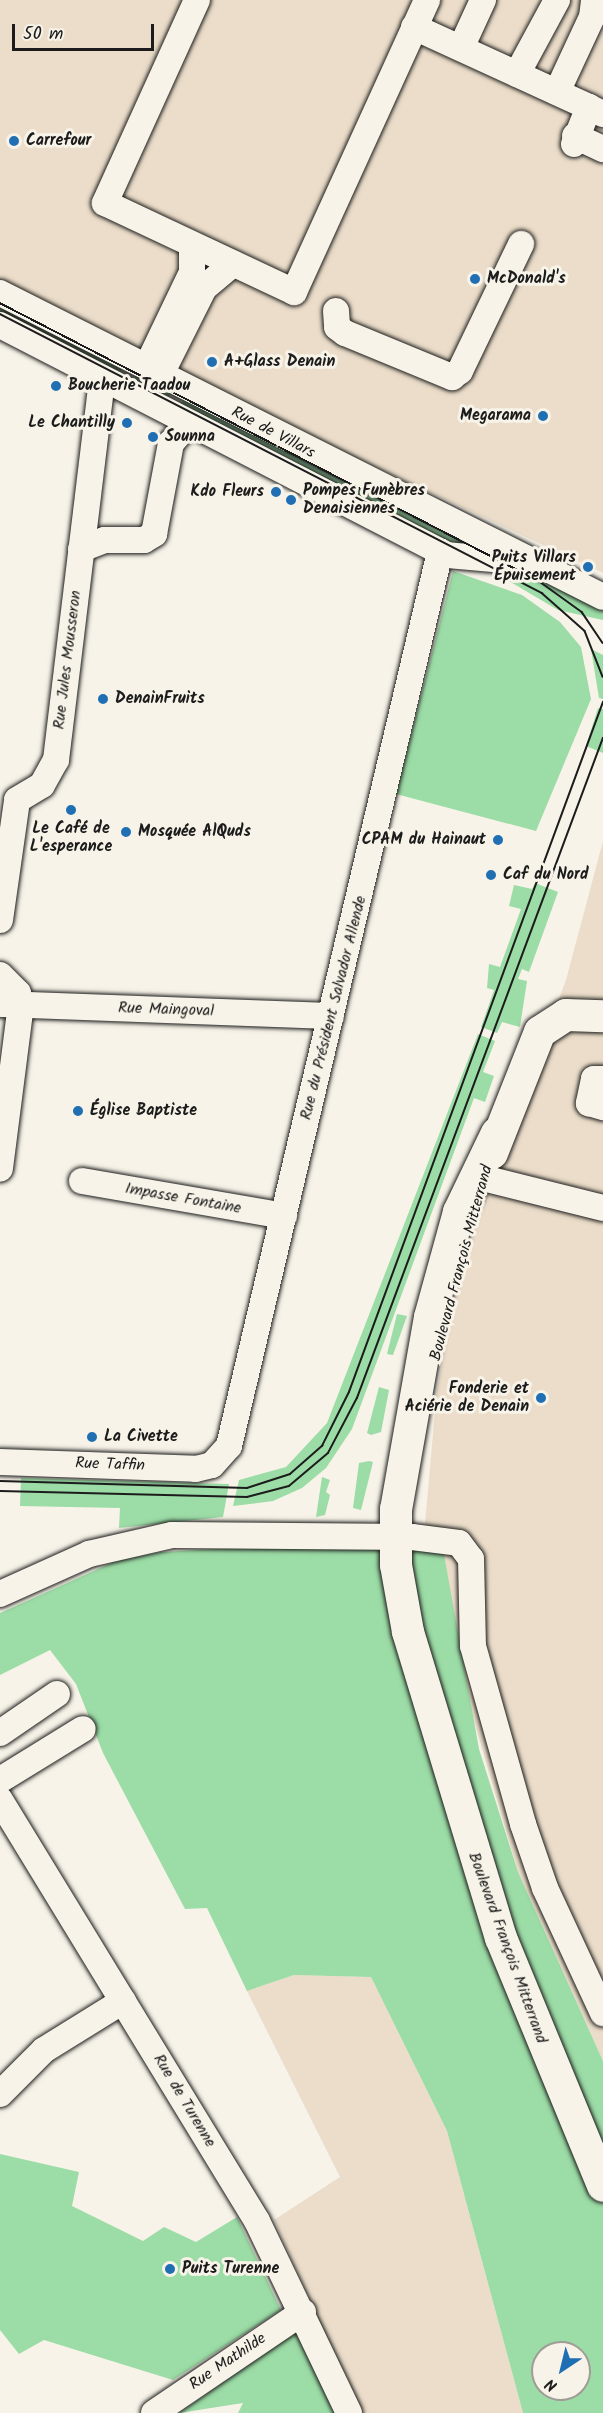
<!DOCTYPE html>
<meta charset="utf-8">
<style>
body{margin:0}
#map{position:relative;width:603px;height:2413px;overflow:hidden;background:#f7f3e8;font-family:Kalam,sans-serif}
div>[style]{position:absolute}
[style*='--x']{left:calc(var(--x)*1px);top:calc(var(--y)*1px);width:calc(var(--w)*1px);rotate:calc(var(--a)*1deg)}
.built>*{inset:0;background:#ebddc9}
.green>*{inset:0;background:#9cdca6;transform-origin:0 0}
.roads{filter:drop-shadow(0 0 2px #1c1c1c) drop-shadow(0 0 2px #1c1c1c)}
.minor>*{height:26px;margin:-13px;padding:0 13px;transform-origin:13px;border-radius:13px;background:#f7f3e8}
.major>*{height:32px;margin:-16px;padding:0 16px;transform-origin:16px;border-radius:16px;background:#f7f3e8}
.tram>*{height:1.5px;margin:-0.75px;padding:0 0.75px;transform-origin:0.75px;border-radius:0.75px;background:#1c1c1c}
.dots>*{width:16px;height:16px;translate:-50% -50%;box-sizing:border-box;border:3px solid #f7f3e8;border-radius:50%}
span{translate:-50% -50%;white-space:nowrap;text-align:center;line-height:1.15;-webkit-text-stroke:6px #f7f3e8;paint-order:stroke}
.poi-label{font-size:16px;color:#1c1c1c;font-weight:700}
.left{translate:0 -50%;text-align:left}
.right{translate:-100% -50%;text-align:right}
.street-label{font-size:16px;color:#1c1c1c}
.north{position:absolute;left:531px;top:2341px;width:60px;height:60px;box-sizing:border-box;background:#f7f3e8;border:2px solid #9f9d96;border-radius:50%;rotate:215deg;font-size:16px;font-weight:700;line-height:24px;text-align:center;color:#1c1c1c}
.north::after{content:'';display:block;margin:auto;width:21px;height:27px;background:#1f6fb2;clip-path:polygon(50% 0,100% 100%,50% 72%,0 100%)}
.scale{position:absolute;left:12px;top:24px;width:142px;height:27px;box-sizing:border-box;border:3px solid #1c1c1c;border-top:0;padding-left:8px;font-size:18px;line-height:21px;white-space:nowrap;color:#1c1c1c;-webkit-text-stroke:4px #f7f3e8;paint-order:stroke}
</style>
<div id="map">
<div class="built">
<i style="clip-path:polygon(0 0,603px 0,603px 573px,277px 421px,0 283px)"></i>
<i style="clip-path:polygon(603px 841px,603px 2061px,518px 1872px,423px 1546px,437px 1389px,455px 1296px,489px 1186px,566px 980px)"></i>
<i style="clip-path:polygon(294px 1975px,371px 1977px,447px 2131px,523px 2413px,361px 2413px,274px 2220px,340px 2177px,247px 1991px)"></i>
</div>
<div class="green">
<i style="left:0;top:298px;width:141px;height:21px;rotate:27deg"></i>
<i style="left:139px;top:368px;width:40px;height:19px;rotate:28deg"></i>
<i style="clip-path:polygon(187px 392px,494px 551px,463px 550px,178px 409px)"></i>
<i style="clip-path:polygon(482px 565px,513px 567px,603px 607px,603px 620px,558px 610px)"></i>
<i style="clip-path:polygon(453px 571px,522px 595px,560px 622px,581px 647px,591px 699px,536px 831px,396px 794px)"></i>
<i style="clip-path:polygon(591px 649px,603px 655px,603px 699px,599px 698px)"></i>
<i style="clip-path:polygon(598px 708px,603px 709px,603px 753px,586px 746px)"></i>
<i style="clip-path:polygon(535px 883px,558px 892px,529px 972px,522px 969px,518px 979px,527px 981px,520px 1027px,502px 1022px,497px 1033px,481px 1027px,494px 990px,487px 988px,489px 964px,500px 967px,521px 909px,509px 906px,514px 885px,532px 889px)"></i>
<i style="clip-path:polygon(478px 1034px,495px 1041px,483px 1072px,494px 1076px,485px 1102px,474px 1098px,352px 1429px,326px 1468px,302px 1488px,273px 1501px,233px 1506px,239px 1480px,286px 1467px,327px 1423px)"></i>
<i style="clip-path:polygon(397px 1314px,407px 1316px,393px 1355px,387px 1354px)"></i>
<i style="clip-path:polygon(379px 1387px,389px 1390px,381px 1432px,371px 1435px,367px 1433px)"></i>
<i style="clip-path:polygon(369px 1461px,373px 1462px,361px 1510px,353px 1508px,359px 1463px)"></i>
<i style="clip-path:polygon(322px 1477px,330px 1480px,326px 1492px,330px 1495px,325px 1515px,316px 1517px)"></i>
<i style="clip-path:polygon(21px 1478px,229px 1484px,223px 1517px,119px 1528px,120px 1508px,20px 1506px)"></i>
<i style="clip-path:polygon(evenodd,423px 1546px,443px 1549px,479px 1749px,518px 1872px,603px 2061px,603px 2413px,523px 2413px,447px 2131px,371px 1977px,294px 1975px,247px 1991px,207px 1908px,185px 1909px,103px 1753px,76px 1684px,50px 1650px,0 1675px,0 1613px,116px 1561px,161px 1552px,234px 1548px,423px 1546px,543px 2353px,579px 2353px,579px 2389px,543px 2389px,543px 2353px)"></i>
<i style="clip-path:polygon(0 2154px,79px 2172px,72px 2206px,143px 2241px,164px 2227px,196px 2242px,237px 2217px,281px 2310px,173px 2380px,44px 2340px,19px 2354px,0 2330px)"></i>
<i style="clip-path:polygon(318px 2316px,361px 2413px,238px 2413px,243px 2403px,179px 2413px)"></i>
</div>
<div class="roads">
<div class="minor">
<i style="--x:197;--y:0;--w:223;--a:114.4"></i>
<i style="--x:105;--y:203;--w:209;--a:25.2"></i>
<i style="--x:294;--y:292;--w:321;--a:-65.5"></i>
<i style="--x:414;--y:27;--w:192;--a:24.6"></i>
<i style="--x:461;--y:48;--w:53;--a:-65.4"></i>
<i style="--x:517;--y:74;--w:84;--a:-61.6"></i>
<i style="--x:557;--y:92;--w:83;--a:-65"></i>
<i style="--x:592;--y:17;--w:17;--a:-83"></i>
<i style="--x:575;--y:136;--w:31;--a:25"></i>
<i style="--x:574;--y:144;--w:40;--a:-68"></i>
<i style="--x:589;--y:107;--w:16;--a:27"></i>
<i style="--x:0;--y:293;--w:675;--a:26.75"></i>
<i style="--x:336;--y:311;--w:16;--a:86"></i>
<i style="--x:337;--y:327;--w:10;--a:37"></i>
<i style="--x:345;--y:333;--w:116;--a:22.4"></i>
<i style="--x:452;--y:377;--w:10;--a:-37"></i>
<i style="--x:460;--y:371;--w:141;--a:-64.3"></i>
<i style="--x:0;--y:325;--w:503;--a:27.23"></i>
<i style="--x:447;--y:555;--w:78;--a:5.1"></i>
<i style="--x:148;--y:364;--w:102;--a:-64.4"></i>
<i style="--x:192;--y:272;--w:27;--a:-90"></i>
<i style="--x:162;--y:372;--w:94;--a:-63.4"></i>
<i style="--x:204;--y:288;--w:38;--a:-40"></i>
<i style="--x:81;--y:549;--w:25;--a:-21"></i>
<i style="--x:104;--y:540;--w:40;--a:0"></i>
<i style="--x:144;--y:540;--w:12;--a:-31"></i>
<i style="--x:154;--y:534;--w:93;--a:-79.4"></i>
<i style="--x:171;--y:443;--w:24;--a:-48"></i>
<i style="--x:0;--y:920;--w:121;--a:-81.9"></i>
<i style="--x:17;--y:800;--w:29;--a:-31"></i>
<i style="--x:42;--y:785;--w:29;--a:-61"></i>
<i style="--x:56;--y:760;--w:383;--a:-83.1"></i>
<i style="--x:0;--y:975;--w:25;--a:45"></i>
<i style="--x:18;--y:993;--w:11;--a:75"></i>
<i style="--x:21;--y:1004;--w:166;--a:97.3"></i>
<i style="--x:0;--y:1004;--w:331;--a:2.1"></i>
<i style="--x:603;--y:1079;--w:9;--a:180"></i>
<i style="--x:594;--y:1079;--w:25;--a:102"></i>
<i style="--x:589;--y:1103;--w:15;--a:16"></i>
<i style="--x:475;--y:1176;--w:132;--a:14"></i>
<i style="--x:82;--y:1181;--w:205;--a:9.8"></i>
<i style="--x:0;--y:1462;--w:196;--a:2"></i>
<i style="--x:196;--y:1469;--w:16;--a:-14"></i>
<i style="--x:212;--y:1465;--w:25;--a:-48"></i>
<i style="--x:229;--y:1446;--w:919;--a:-76.72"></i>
<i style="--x:0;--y:1594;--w:98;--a:-24.2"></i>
<i style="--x:89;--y:1554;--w:85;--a:-12.9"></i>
<i style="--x:172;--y:1535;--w:240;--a:0.5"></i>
<i style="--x:412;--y:1537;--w:47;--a:7.3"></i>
<i style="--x:459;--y:1543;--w:20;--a:53"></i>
<i style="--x:471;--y:1559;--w:87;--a:88.7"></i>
<i style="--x:473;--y:1646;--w:185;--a:74.3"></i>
<i style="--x:523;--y:1824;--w:68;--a:71"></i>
<i style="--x:545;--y:1888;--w:138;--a:65.1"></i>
<i style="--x:0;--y:1733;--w:69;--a:-34.4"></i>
<i style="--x:0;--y:1780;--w:97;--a:-31.6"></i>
<i style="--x:0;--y:1800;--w:493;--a:58.6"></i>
<i style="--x:257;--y:2221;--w:213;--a:64.4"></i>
<i style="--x:0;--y:2094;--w:62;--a:-45"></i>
<i style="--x:44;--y:2050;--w:93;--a:-31.8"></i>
<i style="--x:154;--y:2413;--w:180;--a:-34.1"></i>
</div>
<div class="major">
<i style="--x:497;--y:1133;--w:88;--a:115.7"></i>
<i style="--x:459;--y:1212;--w:109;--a:105.4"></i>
<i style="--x:430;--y:1317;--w:195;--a:100"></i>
<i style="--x:396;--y:1509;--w:56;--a:90"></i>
<i style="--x:396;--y:1565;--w:68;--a:79.8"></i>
<i style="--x:408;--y:1632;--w:320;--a:73.1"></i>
<i style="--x:501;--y:1938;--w:268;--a:67.6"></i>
<i style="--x:492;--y:1153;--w:130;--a:-68.4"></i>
<i style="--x:540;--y:1032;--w:31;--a:-33"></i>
<i style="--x:566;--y:1015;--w:37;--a:2"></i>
</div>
</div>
<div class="tram">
<i style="--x:0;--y:303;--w:606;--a:27.28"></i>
<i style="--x:539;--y:581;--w:53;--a:35.8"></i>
<i style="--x:582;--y:612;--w:37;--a:56"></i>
<i style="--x:0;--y:314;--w:610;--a:27.24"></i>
<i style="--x:542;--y:593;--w:57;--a:41.5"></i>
<i style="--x:585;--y:631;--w:49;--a:68.6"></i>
<i style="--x:0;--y:1481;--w:247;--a:1.6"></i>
<i style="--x:247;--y:1488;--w:45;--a:-18"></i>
<i style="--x:290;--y:1474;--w:43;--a:-41.2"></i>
<i style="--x:322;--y:1446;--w:60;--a:-63.4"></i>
<i style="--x:349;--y:1392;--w:735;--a:-69.79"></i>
<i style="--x:0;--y:1491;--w:247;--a:1.4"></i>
<i style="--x:247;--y:1497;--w:43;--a:-14.7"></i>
<i style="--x:289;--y:1486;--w:51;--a:-40.2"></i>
<i style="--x:328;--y:1453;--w:62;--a:-62.2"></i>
<i style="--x:357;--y:1398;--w:704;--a:-69.56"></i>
</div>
<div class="dots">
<i style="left:14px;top:141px;background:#1f6fb2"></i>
<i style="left:475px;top:279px;background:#1f6fb2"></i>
<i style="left:212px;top:362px;background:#1f6fb2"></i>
<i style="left:56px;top:386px;background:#1f6fb2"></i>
<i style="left:543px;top:416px;background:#1f6fb2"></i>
<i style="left:127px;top:423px;background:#1f6fb2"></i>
<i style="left:153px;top:437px;background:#1f6fb2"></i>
<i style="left:276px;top:492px;background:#1f6fb2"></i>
<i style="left:291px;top:500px;background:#1f6fb2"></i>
<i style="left:588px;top:567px;background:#1f6fb2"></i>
<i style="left:103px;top:699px;background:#1f6fb2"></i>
<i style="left:71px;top:810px;background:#1f6fb2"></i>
<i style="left:126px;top:832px;background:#1f6fb2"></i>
<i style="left:498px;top:840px;background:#1f6fb2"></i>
<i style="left:491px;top:875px;background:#1f6fb2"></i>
<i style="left:78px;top:1111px;background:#1f6fb2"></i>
<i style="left:541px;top:1398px;background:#1f6fb2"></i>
<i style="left:92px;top:1437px;background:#1f6fb2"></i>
<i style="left:170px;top:2269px;background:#1f6fb2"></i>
</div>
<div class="poi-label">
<span class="left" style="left:26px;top:141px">Carrefour</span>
<span class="left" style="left:487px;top:279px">McDonald's</span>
<span class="left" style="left:224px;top:362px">A+Glass Denain</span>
<span class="left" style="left:68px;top:386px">Boucherie Taadou</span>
<span class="right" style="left:531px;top:416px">Megarama</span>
<span class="right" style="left:115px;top:423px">Le Chantilly</span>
<span class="left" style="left:165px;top:437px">Sounna</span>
<span class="left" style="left:303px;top:500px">Pompes Funèbres<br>Denaisiennes</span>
<span class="right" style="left:264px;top:492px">Kdo Fleurs</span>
<span class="right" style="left:576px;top:567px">Puits Villars<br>Épuisement</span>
<span class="left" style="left:115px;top:699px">DenainFruits</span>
<span style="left:71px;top:838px">Le Café de<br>L'esperance</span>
<span class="left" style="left:138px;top:832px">Mosquée AlQuds</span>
<span class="right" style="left:486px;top:840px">CPAM du Hainaut</span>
<span class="left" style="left:503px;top:875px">Caf du Nord</span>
<span class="left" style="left:90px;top:1111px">Église Baptiste</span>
<span class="right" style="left:529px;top:1398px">Fonderie et<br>Aciérie de Denain</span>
<span class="left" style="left:104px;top:1437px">La Civette</span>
<span class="left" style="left:182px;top:2269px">Puits Turenne</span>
</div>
<div class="street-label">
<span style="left:273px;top:433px;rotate:28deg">Rue de Villars</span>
<span style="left:68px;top:660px;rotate:-83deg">Rue Jules Mousseron</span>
<span style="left:334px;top:1008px;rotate:-76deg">Rue du Président Salvador Allende</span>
<span style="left:166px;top:1010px;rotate:2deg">Rue Maingoval</span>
<span style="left:183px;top:1199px;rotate:10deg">Impasse Fontaine</span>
<span style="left:462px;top:1263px;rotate:-75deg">Boulevard François Mitterrand</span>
<span style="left:110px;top:1465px;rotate:2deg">Rue Taffin</span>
<span style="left:507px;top:1948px;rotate:70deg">Boulevard François Mitterrand</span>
<span style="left:184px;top:2101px;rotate:59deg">Rue de Turenne</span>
<span style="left:228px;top:2362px;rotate:-34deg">Rue Mathilde</span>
</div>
<div class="north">N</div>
<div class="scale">50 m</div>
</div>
